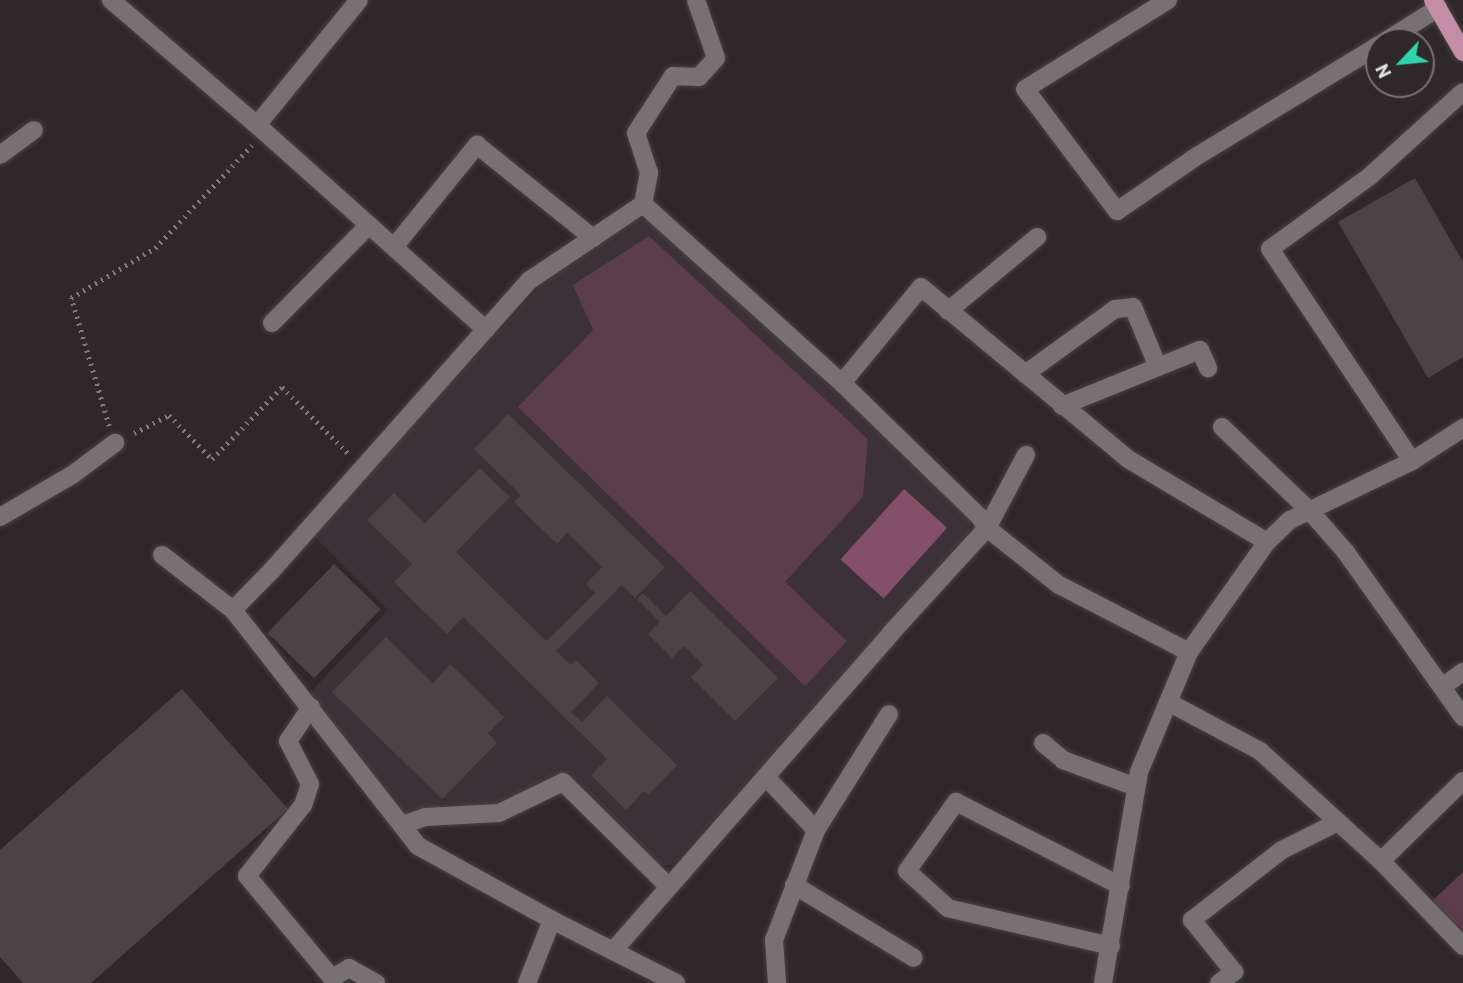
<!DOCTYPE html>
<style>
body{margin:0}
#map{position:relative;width:1463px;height:983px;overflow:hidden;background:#2e282b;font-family:Barlow,sans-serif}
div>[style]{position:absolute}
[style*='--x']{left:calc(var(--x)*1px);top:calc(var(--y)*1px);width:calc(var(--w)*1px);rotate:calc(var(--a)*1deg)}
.built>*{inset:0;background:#3c3136}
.green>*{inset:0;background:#5c3d4b}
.water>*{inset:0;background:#844f68;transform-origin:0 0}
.building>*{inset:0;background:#4a4446;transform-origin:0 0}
.path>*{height:4.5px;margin-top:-2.25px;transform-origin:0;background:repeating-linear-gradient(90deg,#7e797c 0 2px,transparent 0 7px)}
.roads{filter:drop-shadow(0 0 2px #474345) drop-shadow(0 0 2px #474345)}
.minor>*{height:18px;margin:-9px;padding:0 9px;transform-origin:9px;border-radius:9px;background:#787174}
.major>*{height:18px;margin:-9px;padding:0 9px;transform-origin:9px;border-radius:9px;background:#c28da5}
span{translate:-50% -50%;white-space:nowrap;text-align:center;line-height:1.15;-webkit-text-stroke:6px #2e282b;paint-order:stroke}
.north{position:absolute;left:1365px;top:28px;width:70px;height:70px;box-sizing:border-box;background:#2e282b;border:2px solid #777274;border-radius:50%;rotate:244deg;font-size:19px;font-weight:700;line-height:28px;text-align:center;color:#e4e0e2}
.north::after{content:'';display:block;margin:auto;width:24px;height:32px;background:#2fd4aa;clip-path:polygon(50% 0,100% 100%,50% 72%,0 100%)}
</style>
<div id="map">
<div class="built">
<i style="clip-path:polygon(636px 218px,650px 219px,971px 517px,970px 531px,673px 865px,659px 865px,560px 773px,489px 806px,447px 805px,402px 815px,309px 694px,388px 610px,313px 535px,551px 274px)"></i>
</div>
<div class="green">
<i style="clip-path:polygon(649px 236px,868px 439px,863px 497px,785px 582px,847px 641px,805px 686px,518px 407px,593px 330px,573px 285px)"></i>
<i style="clip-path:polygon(1463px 872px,1463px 935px,1432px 901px)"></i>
</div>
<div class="water">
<i style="left:904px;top:489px;width:58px;height:95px;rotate:42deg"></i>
</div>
<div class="building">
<i style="clip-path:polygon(1415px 178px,1463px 262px,1463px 357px,1428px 378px,1338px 222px)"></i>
<i style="clip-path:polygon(508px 414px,665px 567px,635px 598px,622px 585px,556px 651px,571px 665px,576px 660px,599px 683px,571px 712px,582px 722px,607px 696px,677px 765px,648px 795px,644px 791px,626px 810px,591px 775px,607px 759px,463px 617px,447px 634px,394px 582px,412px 564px,367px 520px,394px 493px,425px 523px,480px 468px,510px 497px,456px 552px,546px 641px,595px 593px,586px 584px,602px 567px,567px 533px,557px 544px,514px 502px,521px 495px,474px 449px)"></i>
<i style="left:334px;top:564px;width:65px;height:96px;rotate:44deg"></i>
<i style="clip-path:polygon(690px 591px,778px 678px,735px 721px,691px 677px,703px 665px,684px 646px,672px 658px,648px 634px,660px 622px,637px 599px,643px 593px,666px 616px)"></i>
<i style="clip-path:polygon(386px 637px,433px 683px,450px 664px,504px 717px,488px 733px,497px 743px,442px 799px,332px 692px)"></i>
<i style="clip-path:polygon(182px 689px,288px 809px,91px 983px,23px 983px,0 957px,0 850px)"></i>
</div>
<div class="path">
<i style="--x:109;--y:426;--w:134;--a:-106.5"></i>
<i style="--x:71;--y:298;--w:98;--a:-30.8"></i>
<i style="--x:155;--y:248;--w:141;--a:-46.7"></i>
<i style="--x:134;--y:433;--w:39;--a:-27"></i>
<i style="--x:169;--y:415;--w:62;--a:45.7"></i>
<i style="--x:212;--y:459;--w:100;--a:-45.8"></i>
<i style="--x:282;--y:387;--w:93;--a:45"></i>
</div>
<div class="roads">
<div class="minor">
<i style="--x:111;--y:0;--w:192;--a:40.6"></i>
<i style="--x:257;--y:125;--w:307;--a:41.8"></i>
<i style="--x:1168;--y:0;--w:168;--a:148.1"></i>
<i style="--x:1025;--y:89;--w:153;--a:53"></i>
<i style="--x:1117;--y:211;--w:93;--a:-34.5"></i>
<i style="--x:1194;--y:158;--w:217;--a:-31.4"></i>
<i style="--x:1384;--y:42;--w:64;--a:-32.2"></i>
<i style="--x:257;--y:125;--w:161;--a:-50.8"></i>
<i style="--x:0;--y:155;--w:42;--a:-36.3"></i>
<i style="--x:643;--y:204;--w:32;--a:-79"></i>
<i style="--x:649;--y:173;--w:42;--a:-108"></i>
<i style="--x:636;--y:133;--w:68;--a:-57"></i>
<i style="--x:673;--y:76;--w:26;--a:2"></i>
<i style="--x:699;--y:77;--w:25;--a:-48"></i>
<i style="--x:716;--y:58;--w:61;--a:-109"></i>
<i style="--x:394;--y:247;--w:132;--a:-50.9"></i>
<i style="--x:477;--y:145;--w:149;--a:38.7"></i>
<i style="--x:948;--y:311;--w:116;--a:-39.7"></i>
<i style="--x:272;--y:323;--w:138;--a:-45.3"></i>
<i style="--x:1025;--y:374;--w:111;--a:-35.8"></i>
<i style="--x:1115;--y:309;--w:18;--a:-6"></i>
<i style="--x:1133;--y:307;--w:65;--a:67.4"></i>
<i style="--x:842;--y:383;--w:124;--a:-50.5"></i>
<i style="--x:921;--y:287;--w:269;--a:39.7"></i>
<i style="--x:1128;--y:459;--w:162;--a:30.8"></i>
<i style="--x:1062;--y:406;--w:149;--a:-22.1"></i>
<i style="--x:1200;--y:350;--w:20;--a:66"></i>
<i style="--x:1222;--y:427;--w:120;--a:43.7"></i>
<i style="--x:1309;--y:510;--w:55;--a:48.7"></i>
<i style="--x:1345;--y:551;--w:204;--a:54.6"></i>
<i style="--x:1412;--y:461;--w:255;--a:-123.8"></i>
<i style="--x:1270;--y:249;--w:124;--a:-36.1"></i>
<i style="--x:1370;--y:176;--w:125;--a:-42.1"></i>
<i style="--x:0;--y:517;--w:83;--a:-30.3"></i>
<i style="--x:72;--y:475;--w:54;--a:-36.7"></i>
<i style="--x:162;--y:555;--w:90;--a:37.8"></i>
<i style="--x:233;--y:610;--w:300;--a:51.9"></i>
<i style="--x:418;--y:846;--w:153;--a:28.9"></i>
<i style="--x:552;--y:920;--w:139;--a:26.9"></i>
<i style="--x:233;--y:610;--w:57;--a:-45.7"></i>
<i style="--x:273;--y:569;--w:387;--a:-48.4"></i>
<i style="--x:530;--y:280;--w:136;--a:-33.9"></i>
<i style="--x:643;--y:204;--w:268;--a:42"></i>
<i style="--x:842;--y:383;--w:191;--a:44.2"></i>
<i style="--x:979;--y:516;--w:14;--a:56"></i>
<i style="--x:987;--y:528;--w:92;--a:38.4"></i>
<i style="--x:1059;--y:585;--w:146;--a:27.3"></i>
<i style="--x:1442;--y:687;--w:26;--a:-36"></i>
<i style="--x:1168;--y:702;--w:104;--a:28"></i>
<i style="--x:1260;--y:751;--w:164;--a:42.3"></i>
<i style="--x:1381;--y:861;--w:118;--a:46"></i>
<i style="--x:311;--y:707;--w:41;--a:124.1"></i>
<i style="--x:288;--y:741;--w:48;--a:62.9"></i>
<i style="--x:310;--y:784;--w:22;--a:108"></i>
<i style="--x:303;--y:805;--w:90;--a:128.3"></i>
<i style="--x:247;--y:876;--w:133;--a:50.2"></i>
<i style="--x:332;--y:978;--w:20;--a:-30"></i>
<i style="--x:349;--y:968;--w:31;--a:29"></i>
<i style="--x:1043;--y:743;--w:26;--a:40"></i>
<i style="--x:1063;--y:760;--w:78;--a:20.3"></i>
<i style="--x:766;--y:777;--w:73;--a:46.7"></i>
<i style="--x:816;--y:830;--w:118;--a:110.9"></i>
<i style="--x:774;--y:940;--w:43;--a:86"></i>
<i style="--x:402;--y:825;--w:24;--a:-19"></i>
<i style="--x:425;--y:817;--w:74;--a:-3.1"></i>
<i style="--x:499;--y:813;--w:71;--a:-25.8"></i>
<i style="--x:563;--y:782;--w:148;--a:44.7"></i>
<i style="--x:816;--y:830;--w:137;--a:-57.8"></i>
<i style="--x:1381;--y:861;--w:115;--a:-44.3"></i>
<i style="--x:794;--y:885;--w:140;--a:31.3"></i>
<i style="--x:1111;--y:946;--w:167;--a:-166.9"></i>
<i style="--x:948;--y:908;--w:55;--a:-137.9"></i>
<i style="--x:907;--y:871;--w:85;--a:-54.6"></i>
<i style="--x:956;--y:802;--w:185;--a:27"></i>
<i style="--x:613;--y:951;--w:422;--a:-48.8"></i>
<i style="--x:891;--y:633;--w:142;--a:-47.6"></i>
<i style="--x:987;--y:528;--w:83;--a:-61.9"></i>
<i style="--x:527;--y:983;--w:68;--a:-68.4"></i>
<i style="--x:1103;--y:983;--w:214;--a:-80.3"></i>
<i style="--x:1139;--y:772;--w:130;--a:-67.4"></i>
<i style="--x:1189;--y:652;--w:135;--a:-54.7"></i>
<i style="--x:1267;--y:542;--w:32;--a:-44"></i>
<i style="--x:1290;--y:520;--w:136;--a:-25.8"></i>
<i style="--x:1412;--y:461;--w:61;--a:-32.9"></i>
<i style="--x:1219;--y:983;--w:19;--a:-36"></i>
<i style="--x:1234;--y:972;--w:67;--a:-128.9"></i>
<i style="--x:1192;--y:920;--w:114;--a:-37.9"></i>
<i style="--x:1282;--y:850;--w:63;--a:-26.6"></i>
</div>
<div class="major">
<i style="--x:1433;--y:0;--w:60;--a:60"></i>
</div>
</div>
<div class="north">N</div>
</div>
